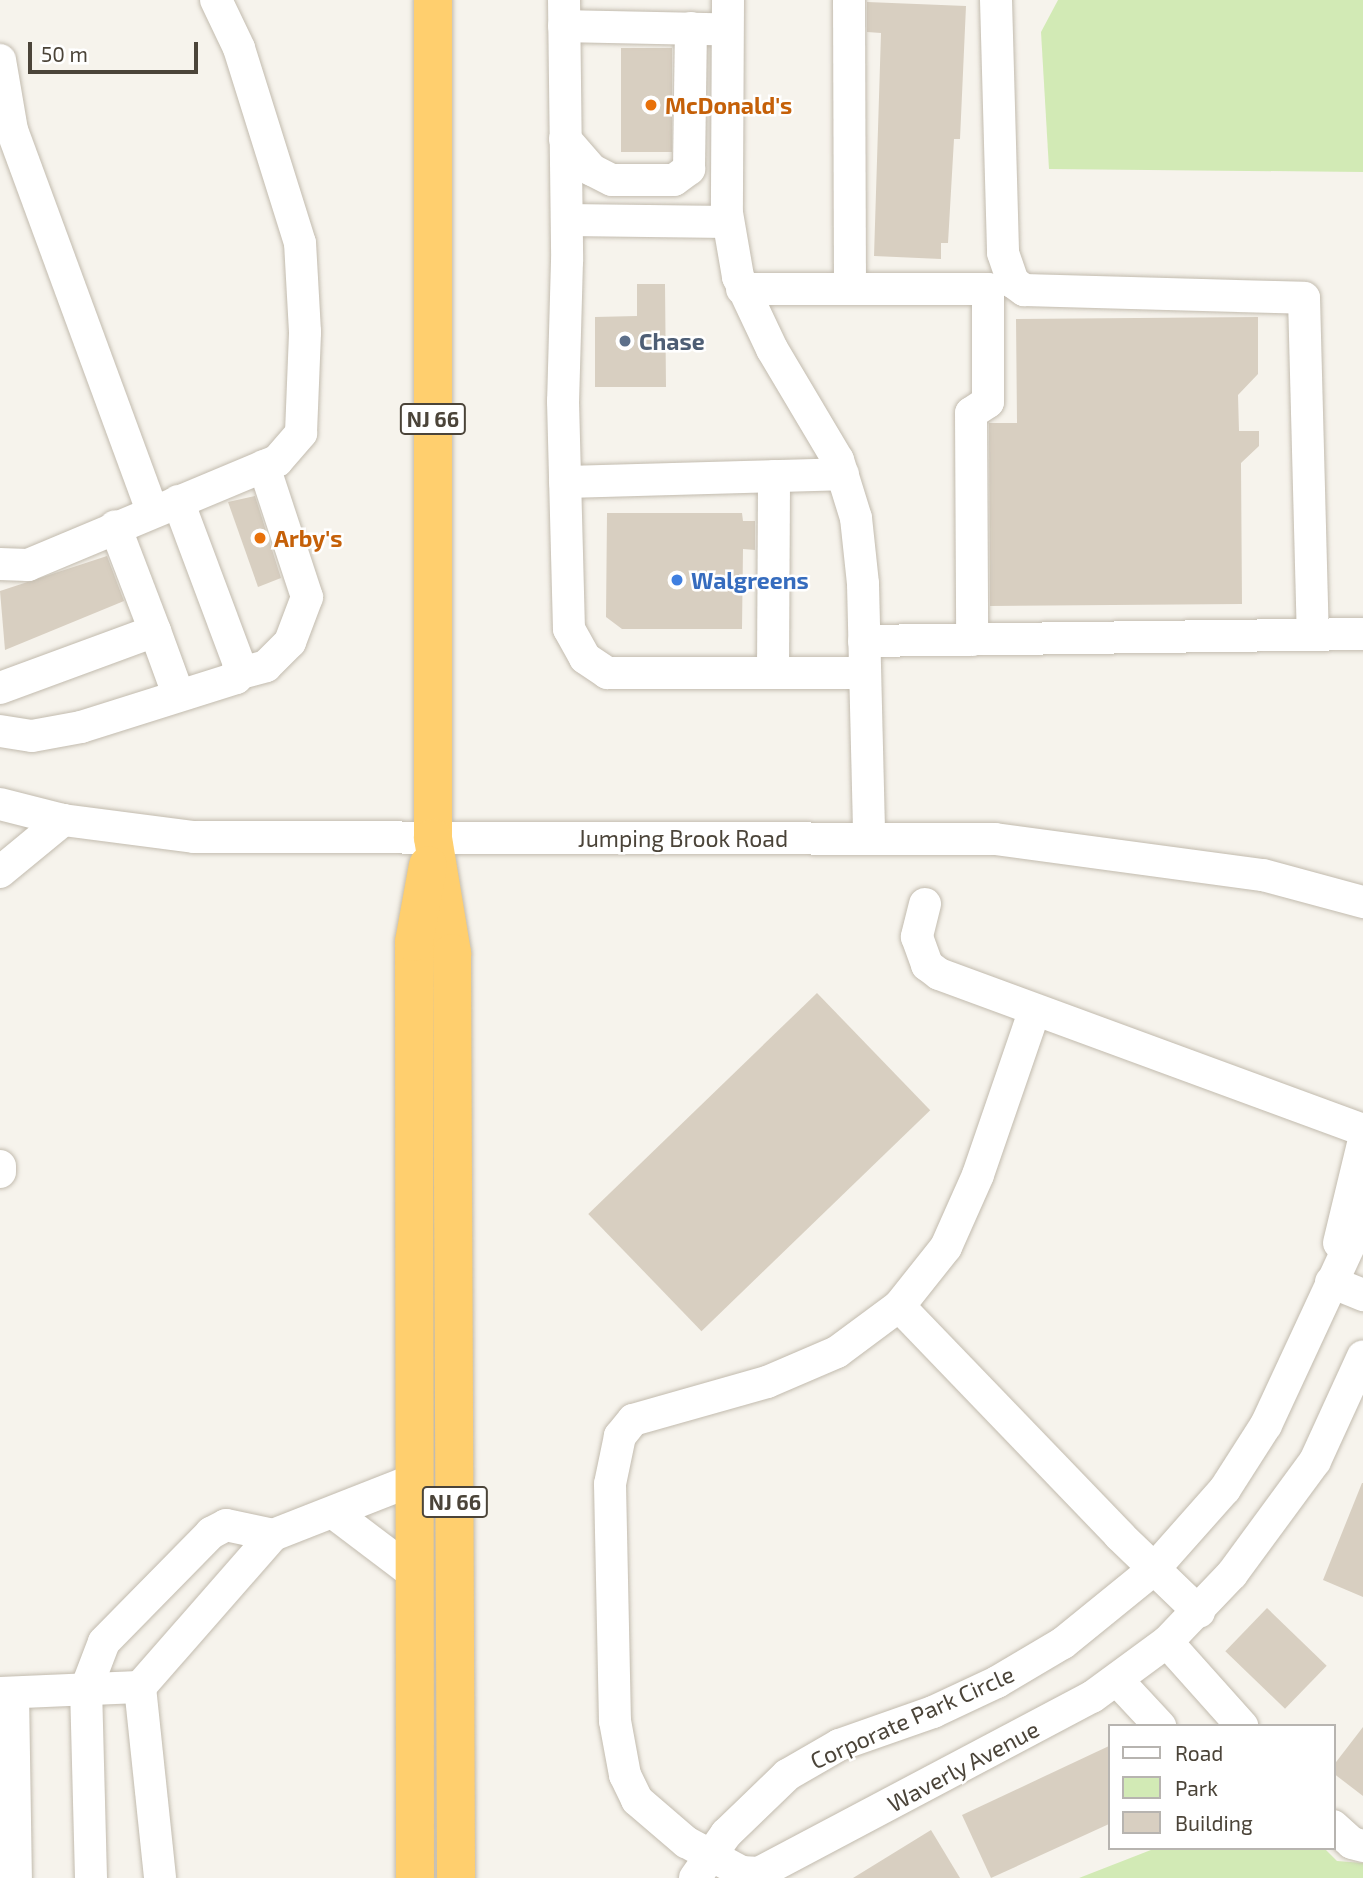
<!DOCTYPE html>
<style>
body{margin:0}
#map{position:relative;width:1363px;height:1878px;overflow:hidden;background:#f6f3ec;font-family:"Exo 2",sans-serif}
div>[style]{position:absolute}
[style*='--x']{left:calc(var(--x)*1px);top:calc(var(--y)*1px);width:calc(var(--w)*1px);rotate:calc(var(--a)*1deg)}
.green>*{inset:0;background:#d2eab5}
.building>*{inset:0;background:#d8cfc1;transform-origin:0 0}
.roads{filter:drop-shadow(0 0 2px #c2bbae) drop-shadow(0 0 2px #c2bbae)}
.minor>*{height:32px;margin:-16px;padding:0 16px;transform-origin:16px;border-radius:16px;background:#fff}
.highway>*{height:38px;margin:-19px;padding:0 19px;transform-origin:19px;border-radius:19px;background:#ffcf6e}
.dots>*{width:19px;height:19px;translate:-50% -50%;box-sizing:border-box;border:4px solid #fff;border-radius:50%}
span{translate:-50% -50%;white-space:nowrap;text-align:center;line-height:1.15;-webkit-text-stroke:5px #fff;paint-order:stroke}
.shield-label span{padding:2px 5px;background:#fff;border:2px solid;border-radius:5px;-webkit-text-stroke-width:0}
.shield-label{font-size:21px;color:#4b4439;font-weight:700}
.food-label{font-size:23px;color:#c56008;font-weight:700}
.left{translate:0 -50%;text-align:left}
.service-label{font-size:23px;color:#4e5e75;font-weight:700}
.shop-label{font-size:23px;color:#366cbe;font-weight:700}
.street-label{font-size:23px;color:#4b4439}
.legend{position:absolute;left:1108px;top:1724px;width:228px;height:126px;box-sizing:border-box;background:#fff;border:2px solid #b7b4b0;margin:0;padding:9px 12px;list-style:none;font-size:21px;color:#4b4439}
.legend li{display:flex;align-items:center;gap:14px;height:35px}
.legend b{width:35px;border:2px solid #b7b4b0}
.scale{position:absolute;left:28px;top:42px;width:170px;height:32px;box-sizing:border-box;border:4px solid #4b4439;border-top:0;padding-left:9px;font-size:21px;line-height:24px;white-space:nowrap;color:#4b4439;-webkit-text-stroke:5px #fff;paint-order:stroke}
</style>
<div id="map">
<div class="green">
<i style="clip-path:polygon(1058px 0,1363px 0,1363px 172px,1049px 169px,1041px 32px)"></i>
<i style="clip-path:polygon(1156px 1848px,1324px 1848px,1337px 1861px,1363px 1863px,1363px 1878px,1079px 1878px)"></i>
</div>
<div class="building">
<i style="clip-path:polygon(867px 2px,966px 6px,960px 139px,954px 139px,948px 243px,941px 243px,941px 259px,874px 256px,881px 33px,867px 32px)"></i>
<i style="left:621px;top:48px;width:51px;height:104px"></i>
<i style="clip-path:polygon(637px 284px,665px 284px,666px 387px,595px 387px,595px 317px,637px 316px)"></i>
<i style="clip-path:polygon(1258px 317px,1258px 374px,1238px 395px,1239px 431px,1259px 431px,1259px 446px,1241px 463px,1242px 604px,990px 606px,989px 423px,1017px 423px,1016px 319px)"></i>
<i style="clip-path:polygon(255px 496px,281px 578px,258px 587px,228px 502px)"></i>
<i style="clip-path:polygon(607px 513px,742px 513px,743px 521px,755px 521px,755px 550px,743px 549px,742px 629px,622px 629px,606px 617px)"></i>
<i style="clip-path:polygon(107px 556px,124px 601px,5px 650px,0 591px)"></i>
<i style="left:817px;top:993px;width:163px;height:318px;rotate:46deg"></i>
<i style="clip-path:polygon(1362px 1483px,1363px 1483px,1363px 1597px,1323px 1580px)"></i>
<i style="left:1267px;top:1608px;width:83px;height:60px;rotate:44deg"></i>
<i style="clip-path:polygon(1363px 1727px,1363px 1796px,1333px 1773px,1333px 1766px)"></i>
<i style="clip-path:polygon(1109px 1746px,1109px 1824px,991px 1878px,962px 1815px)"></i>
<i style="clip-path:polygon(931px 1830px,960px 1878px,853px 1878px)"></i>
</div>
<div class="roads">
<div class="minor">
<i style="--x:564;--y:0;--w:261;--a:89.3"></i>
<i style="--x:567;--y:261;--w:140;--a:91.6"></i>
<i style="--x:563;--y:401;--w:228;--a:88.5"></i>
<i style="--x:569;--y:629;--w:33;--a:61"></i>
<i style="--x:585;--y:658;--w:27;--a:34"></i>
<i style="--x:607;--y:673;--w:258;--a:0"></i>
<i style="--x:728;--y:0;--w:213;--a:90.3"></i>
<i style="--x:727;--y:213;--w:65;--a:80.2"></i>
<i style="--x:738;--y:277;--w:80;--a:64.7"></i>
<i style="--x:772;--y:349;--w:129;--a:59.3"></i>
<i style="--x:838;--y:460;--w:61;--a:72.8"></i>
<i style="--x:856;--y:518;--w:66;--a:83.9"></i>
<i style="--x:863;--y:584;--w:253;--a:88.6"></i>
<i style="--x:849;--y:0;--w:289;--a:89.8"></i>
<i style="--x:996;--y:0;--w:253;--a:88.4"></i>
<i style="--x:1003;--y:253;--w:31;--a:71"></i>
<i style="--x:1013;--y:282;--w:14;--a:36"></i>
<i style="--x:1024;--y:290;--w:280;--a:1.6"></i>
<i style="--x:1304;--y:298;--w:337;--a:88.5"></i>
<i style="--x:564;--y:26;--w:149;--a:1.2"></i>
<i style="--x:0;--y:60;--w:71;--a:80.3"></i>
<i style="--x:12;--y:130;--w:405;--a:69.8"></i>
<i style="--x:565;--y:139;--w:41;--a:48.9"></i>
<i style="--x:592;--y:170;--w:22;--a:27"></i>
<i style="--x:612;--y:180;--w:62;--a:0"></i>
<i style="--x:674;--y:180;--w:19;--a:-36"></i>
<i style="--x:689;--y:169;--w:141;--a:-89.2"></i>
<i style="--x:567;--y:220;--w:161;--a:0.7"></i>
<i style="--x:742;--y:289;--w:246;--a:0"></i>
<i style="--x:988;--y:289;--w:113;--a:90"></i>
<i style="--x:988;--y:402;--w:20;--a:147"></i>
<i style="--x:971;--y:413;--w:227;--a:89.7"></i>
<i style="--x:565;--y:482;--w:278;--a:-1.6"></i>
<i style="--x:0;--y:564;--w:28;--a:2"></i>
<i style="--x:28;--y:565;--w:270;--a:-22.7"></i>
<i style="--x:277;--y:461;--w:37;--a:-49"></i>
<i style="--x:301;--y:433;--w:101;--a:-87.7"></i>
<i style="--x:305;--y:332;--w:89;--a:-93.2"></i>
<i style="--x:300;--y:243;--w:204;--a:-107.4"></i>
<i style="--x:239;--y:48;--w:53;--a:-115.6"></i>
<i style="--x:155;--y:631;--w:67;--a:69.9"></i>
<i style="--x:864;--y:641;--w:499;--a:-0.8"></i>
<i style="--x:773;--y:673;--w:197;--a:-89.7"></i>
<i style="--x:237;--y:674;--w:30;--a:-15"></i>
<i style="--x:266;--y:666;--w:34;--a:-45"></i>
<i style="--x:290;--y:642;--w:48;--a:-69.3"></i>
<i style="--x:307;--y:597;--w:138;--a:-108.2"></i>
<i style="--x:0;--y:688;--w:165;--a:-20.2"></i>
<i style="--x:155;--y:631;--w:112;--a:-110.9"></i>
<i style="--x:0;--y:731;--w:32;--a:9"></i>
<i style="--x:32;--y:736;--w:50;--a:-10.4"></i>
<i style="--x:81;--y:727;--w:163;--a:-17.5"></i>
<i style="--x:236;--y:678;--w:14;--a:-78"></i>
<i style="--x:239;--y:664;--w:174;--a:-110.5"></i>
<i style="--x:0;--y:804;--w:65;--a:14.3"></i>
<i style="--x:63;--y:820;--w:132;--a:7.4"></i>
<i style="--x:194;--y:837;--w:801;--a:0.14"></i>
<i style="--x:995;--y:839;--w:270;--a:7.7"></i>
<i style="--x:1263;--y:875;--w:104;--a:15.1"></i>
<i style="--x:0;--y:872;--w:82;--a:-39.5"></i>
<i style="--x:925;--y:904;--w:34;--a:104"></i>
<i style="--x:917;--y:937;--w:30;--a:70"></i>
<i style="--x:927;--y:965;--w:15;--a:37"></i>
<i style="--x:939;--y:974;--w:452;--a:20.2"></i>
<i style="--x:1034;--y:1012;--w:172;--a:109"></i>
<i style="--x:978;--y:1175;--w:79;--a:114"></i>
<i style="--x:946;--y:1247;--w:75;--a:128.5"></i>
<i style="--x:899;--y:1306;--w:77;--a:143.4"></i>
<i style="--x:837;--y:1352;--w:76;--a:156.8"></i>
<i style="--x:767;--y:1382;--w:139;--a:164.2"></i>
<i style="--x:633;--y:1420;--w:21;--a:129"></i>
<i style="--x:620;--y:1436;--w:49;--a:101.8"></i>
<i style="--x:610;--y:1484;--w:237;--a:88.8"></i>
<i style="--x:615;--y:1721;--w:55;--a:79.5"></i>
<i style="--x:625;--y:1775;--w:28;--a:64"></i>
<i style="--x:637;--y:1800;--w:65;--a:40.6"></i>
<i style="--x:686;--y:1842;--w:64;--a:28.2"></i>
<i style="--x:742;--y:1872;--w:17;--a:3"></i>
<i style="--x:759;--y:1873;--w:377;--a:-27.9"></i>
<i style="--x:1092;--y:1697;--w:93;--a:-36.3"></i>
<i style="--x:1167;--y:1642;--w:94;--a:-46.3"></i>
<i style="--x:1232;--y:1574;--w:140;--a:-53.7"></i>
<i style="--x:1315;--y:1461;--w:115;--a:-65.4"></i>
<i style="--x:0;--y:1166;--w:6;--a:90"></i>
<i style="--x:1339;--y:1243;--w:102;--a:-76.4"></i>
<i style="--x:1331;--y:1282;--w:35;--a:22"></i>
<i style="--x:899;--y:1306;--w:318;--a:46.1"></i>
<i style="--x:1119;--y:1535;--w:111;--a:43.9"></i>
<i style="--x:335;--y:1514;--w:98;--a:37.1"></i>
<i style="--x:1167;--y:1642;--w:113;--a:48.2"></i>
<i style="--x:1118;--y:1681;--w:62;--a:47"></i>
<i style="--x:140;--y:1687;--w:192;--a:84"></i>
<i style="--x:0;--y:1693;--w:140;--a:-2.5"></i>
<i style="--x:140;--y:1687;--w:202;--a:-48.8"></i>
<i style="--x:13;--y:1693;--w:185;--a:89.1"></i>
<i style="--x:1333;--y:1826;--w:25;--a:42"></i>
<i style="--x:1352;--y:1843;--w:11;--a:15"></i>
<i style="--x:91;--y:1878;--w:189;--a:-91.5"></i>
<i style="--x:86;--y:1689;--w:50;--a:-69"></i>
<i style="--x:104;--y:1642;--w:153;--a:-45.5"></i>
<i style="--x:211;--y:1533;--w:17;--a:-28"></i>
<i style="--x:226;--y:1525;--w:48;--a:12"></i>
<i style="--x:273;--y:1535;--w:150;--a:-21.4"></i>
<i style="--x:695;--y:1878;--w:54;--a:-54.8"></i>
<i style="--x:726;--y:1834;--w:85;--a:-44"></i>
<i style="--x:787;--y:1775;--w:60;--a:-30"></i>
<i style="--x:839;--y:1745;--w:100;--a:-19.3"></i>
<i style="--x:933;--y:1712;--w:71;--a:-25.1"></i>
<i style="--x:997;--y:1682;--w:77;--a:-30.6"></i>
<i style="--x:1063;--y:1643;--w:117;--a:-39.1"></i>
<i style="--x:1154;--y:1569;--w:107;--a:-48.4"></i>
<i style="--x:1225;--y:1489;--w:76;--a:-57.4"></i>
<i style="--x:1266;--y:1425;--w:230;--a:-65.1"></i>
</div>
<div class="highway">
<i style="--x:433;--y:0;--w:838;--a:90"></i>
<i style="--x:433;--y:838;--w:117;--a:80.6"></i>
<i style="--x:452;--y:953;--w:925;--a:89.75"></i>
<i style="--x:415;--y:1878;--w:936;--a:-90.06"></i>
<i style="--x:414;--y:942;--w:78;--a:-79.7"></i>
</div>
</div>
<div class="dots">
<i style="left:651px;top:105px;background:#e8710a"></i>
<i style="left:625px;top:341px;background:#5c6f8a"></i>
<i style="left:260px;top:538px;background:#e8710a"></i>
<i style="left:677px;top:580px;background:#3f7fe0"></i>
</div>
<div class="shield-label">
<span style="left:433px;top:419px">NJ 66</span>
<span style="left:455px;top:1502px">NJ 66</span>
</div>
<div class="food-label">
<span class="left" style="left:665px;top:105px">McDonald's</span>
<span class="left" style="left:274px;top:538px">Arby's</span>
</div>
<div class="service-label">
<span class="left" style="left:639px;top:341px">Chase</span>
</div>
<div class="shop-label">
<span class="left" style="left:691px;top:580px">Walgreens</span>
</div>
<div class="street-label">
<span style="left:683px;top:838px">Jumping Brook Road</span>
<span style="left:912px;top:1717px;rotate:-24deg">Corporate Park Circle</span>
<span style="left:963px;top:1766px;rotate:-28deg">Waverly Avenue</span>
</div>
<ul class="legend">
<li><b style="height:9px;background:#fff"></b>Road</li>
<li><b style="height:19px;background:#d2eab5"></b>Park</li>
<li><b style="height:19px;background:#d8cfc1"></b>Building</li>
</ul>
<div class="scale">50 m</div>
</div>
